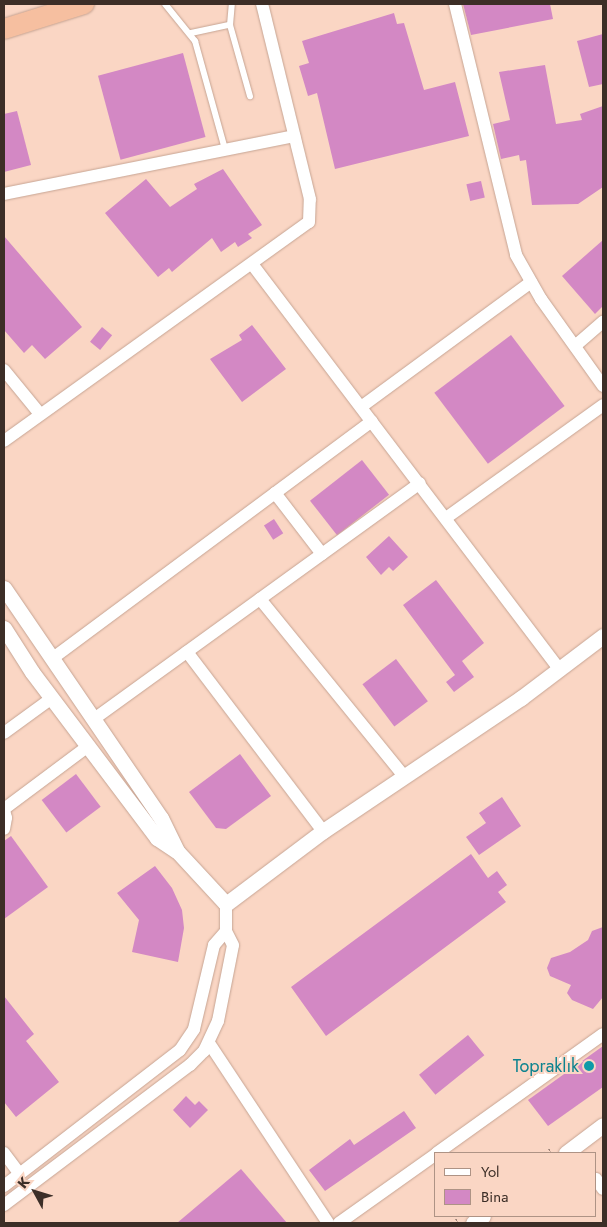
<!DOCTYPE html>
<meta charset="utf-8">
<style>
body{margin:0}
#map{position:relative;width:607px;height:1227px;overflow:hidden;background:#fad6c4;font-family:Jost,sans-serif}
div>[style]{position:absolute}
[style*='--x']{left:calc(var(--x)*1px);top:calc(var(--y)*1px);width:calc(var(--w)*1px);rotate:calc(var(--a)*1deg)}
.building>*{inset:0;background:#d388c4;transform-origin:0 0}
.path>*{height:2.5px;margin-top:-1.25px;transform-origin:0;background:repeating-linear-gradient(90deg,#9f8579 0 1px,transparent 0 5px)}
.roads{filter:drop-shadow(0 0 1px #c6a493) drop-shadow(0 0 1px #c6a493)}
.service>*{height:6px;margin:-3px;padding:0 3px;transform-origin:3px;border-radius:3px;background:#fff}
.minor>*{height:12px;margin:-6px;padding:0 6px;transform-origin:6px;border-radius:6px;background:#fff}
.tertiary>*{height:15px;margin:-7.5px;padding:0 7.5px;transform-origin:7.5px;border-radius:7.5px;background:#fff}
.trunk>*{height:20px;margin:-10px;padding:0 10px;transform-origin:10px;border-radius:10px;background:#f6bfa0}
.dots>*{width:14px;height:14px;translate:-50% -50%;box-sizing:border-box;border:2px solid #fad6c4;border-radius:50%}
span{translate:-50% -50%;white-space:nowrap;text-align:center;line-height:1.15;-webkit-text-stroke:4px #fad6c4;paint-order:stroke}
.culture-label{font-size:18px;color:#0d838f}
.right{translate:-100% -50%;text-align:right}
.frame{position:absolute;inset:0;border:5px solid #3c2e27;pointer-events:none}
.legend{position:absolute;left:434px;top:1152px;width:162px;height:65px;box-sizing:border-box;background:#fad6c4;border:1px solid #ae9385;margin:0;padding:6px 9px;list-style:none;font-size:15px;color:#3c2e27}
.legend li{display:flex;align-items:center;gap:10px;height:25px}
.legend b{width:25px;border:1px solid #ae9385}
.north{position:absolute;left:10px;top:1167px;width:50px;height:50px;-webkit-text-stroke:4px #fad6c4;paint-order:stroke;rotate:309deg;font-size:14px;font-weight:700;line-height:20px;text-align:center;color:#3c2e27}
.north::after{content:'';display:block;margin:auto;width:18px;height:22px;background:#3c2e27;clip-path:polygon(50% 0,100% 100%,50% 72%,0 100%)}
</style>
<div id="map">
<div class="building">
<i style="clip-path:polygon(463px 4px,550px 4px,553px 19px,471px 35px)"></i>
<i style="clip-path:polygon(394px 13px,397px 24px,404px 23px,424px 90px,455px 82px,469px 136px,335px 169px,317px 93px,308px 96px,299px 66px,309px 63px,302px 41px)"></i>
<i style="clip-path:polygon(603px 34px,603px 84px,589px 87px,577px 41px)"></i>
<i style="left:183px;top:53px;width:87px;height:88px;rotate:75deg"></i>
<i style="clip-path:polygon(545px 65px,556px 124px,582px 120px,580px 114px,603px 106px,603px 187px,578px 204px,532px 205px,526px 160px,520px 161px,519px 155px,501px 159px,493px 124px,510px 120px,499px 72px)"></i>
<i style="clip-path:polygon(17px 111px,31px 165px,4px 172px,4px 114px)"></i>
<i style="clip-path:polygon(223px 169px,262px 225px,248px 234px,252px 238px,238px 247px,235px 242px,221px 252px,212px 238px,172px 272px,169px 268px,158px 277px,105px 213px,146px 179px,170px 207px,197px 189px,194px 184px)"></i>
<i style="left:481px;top:181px;width:17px;height:15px;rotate:77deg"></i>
<i style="clip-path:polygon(4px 236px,82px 327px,45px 359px,32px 345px,24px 353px,4px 330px)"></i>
<i style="clip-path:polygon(603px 240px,603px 306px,595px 314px,562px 276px)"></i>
<i style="clip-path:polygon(252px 325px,286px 369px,242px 402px,210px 359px,242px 340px,239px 335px)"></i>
<i style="left:102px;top:327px;width:13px;height:19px;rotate:39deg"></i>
<i style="left:511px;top:335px;width:89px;height:96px;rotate:53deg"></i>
<i style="left:362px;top:460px;width:44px;height:66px;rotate:52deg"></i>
<i style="left:274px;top:519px;width:17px;height:12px;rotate:57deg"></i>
<i style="clip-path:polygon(389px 536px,408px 557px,393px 571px,389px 567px,381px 575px,366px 557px)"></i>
<i style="clip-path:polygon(436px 580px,484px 643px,462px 661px,474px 677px,454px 692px,446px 682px,455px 675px,403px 605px)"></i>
<i style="left:396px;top:659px;width:53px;height:42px;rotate:53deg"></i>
<i style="clip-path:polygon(240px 754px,271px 796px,226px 829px,216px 828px,189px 792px)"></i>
<i style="left:76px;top:774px;width:41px;height:43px;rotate:53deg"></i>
<i style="clip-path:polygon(502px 797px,521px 826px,479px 855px,466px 837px,486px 823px,479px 813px)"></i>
<i style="clip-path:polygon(11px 836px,48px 887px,4px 919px,4px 841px)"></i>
<i style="clip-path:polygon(471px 854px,488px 878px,497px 871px,507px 885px,498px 892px,506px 902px,326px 1036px,291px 987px)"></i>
<i style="clip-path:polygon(155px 866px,172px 888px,182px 910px,184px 928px,178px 962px,132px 952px,139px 920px,117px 893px)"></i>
<i style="clip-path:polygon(603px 927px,603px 997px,593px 1009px,572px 1000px,567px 993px,571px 985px,550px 976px,547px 968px,551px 958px,570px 952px,588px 940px,592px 931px)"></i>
<i style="clip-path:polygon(4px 996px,34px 1034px,26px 1041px,59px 1082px,16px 1117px,4px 1102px)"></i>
<i style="left:468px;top:1035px;width:26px;height:63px;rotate:51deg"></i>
<i style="clip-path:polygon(603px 1046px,603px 1087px,548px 1126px,528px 1100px)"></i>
<i style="clip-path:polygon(186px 1096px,195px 1105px,199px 1101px,208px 1110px,190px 1128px,173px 1110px)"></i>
<i style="clip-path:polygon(404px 1111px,416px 1128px,325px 1191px,309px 1170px,350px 1139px,354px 1145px)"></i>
<i style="clip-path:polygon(241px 1169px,287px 1223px,177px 1223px)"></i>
</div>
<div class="path">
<i style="--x:545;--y:1153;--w:9;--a:-36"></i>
<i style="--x:452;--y:1223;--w:9;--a:-36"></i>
</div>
<div class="roads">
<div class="service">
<i style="--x:165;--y:4;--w:48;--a:51"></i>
<i style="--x:195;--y:41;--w:112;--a:74.5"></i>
<i style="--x:230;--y:25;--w:74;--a:74.3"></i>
<i style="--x:191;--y:33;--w:40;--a:-12"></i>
<i style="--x:230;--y:25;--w:21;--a:-85"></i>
</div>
<div class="minor">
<i style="--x:455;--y:4;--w:258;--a:76.3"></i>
<i style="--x:516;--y:255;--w:51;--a:60.4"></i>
<i style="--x:541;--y:299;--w:107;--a:54.5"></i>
<i style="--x:4;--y:194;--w:296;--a:-11.3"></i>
<i style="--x:252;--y:264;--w:510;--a:52.82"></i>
<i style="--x:575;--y:346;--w:37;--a:-41"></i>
<i style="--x:4;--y:370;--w:57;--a:50.7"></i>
<i style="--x:361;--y:407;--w:211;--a:-36.3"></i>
<i style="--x:4;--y:441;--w:375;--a:-35.7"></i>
<i style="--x:309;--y:222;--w:23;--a:-88"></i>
<i style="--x:310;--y:199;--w:201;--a:-103.8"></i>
<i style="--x:275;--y:493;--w:77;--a:52.4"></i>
<i style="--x:446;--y:518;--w:193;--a:-35.7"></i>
<i style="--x:260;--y:599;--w:228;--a:50.9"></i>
<i style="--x:187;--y:652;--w:225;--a:52.8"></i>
<i style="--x:53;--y:658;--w:397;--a:-36.6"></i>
<i style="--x:94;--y:719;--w:402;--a:-35.9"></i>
<i style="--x:4;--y:733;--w:59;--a:-36.1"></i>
<i style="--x:4;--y:809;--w:104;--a:-36.8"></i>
<i style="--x:4;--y:810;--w:8;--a:76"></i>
<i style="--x:6;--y:818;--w:11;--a:100"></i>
<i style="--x:209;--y:1043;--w:216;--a:56.5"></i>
<i style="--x:4;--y:1153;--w:26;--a:53"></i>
<i style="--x:437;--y:1153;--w:204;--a:-35.6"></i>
<i style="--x:596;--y:1179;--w:12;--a:55"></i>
<i style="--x:4;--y:1186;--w:222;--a:-37.7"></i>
<i style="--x:180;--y:1050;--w:25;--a:-56"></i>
<i style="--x:194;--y:1029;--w:86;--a:-76.6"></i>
<i style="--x:214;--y:945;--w:18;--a:-49"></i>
<i style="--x:4;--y:1205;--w:233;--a:-37"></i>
<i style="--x:190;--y:1065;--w:20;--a:-45"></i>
<i style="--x:204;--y:1051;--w:33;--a:-65"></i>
<i style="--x:218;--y:1021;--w:77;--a:-78.8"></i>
<i style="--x:233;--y:945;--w:16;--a:-117"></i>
<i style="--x:226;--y:931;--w:27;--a:-90"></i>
<i style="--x:339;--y:1223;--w:119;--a:-35.4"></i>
</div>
<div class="tertiary">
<i style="--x:4;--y:588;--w:278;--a:55.7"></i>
<i style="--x:161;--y:818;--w:37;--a:64"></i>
<i style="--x:177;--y:851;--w:72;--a:47.2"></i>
<i style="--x:226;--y:904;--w:121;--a:-37"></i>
<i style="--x:323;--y:831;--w:239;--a:-33.9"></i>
<i style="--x:521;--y:698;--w:103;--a:-37.1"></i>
<i style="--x:4;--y:628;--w:52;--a:57.5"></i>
<i style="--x:32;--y:672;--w:208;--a:53"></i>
<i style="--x:157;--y:838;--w:23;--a:34"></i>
<i style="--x:566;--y:1153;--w:46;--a:-37.1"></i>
<i style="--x:473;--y:1223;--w:12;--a:-35"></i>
</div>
<div class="trunk">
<i style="--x:4;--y:29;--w:84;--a:-17.4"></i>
</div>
</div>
<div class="dots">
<i style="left:589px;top:1066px;background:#0f9aa8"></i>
</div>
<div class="culture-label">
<span class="right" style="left:579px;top:1066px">Topraklık</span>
</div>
<div class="frame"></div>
<ul class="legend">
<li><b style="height:6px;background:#fff"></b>Yol</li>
<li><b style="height:14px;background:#d388c4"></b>Bina</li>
</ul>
<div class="north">K</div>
</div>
